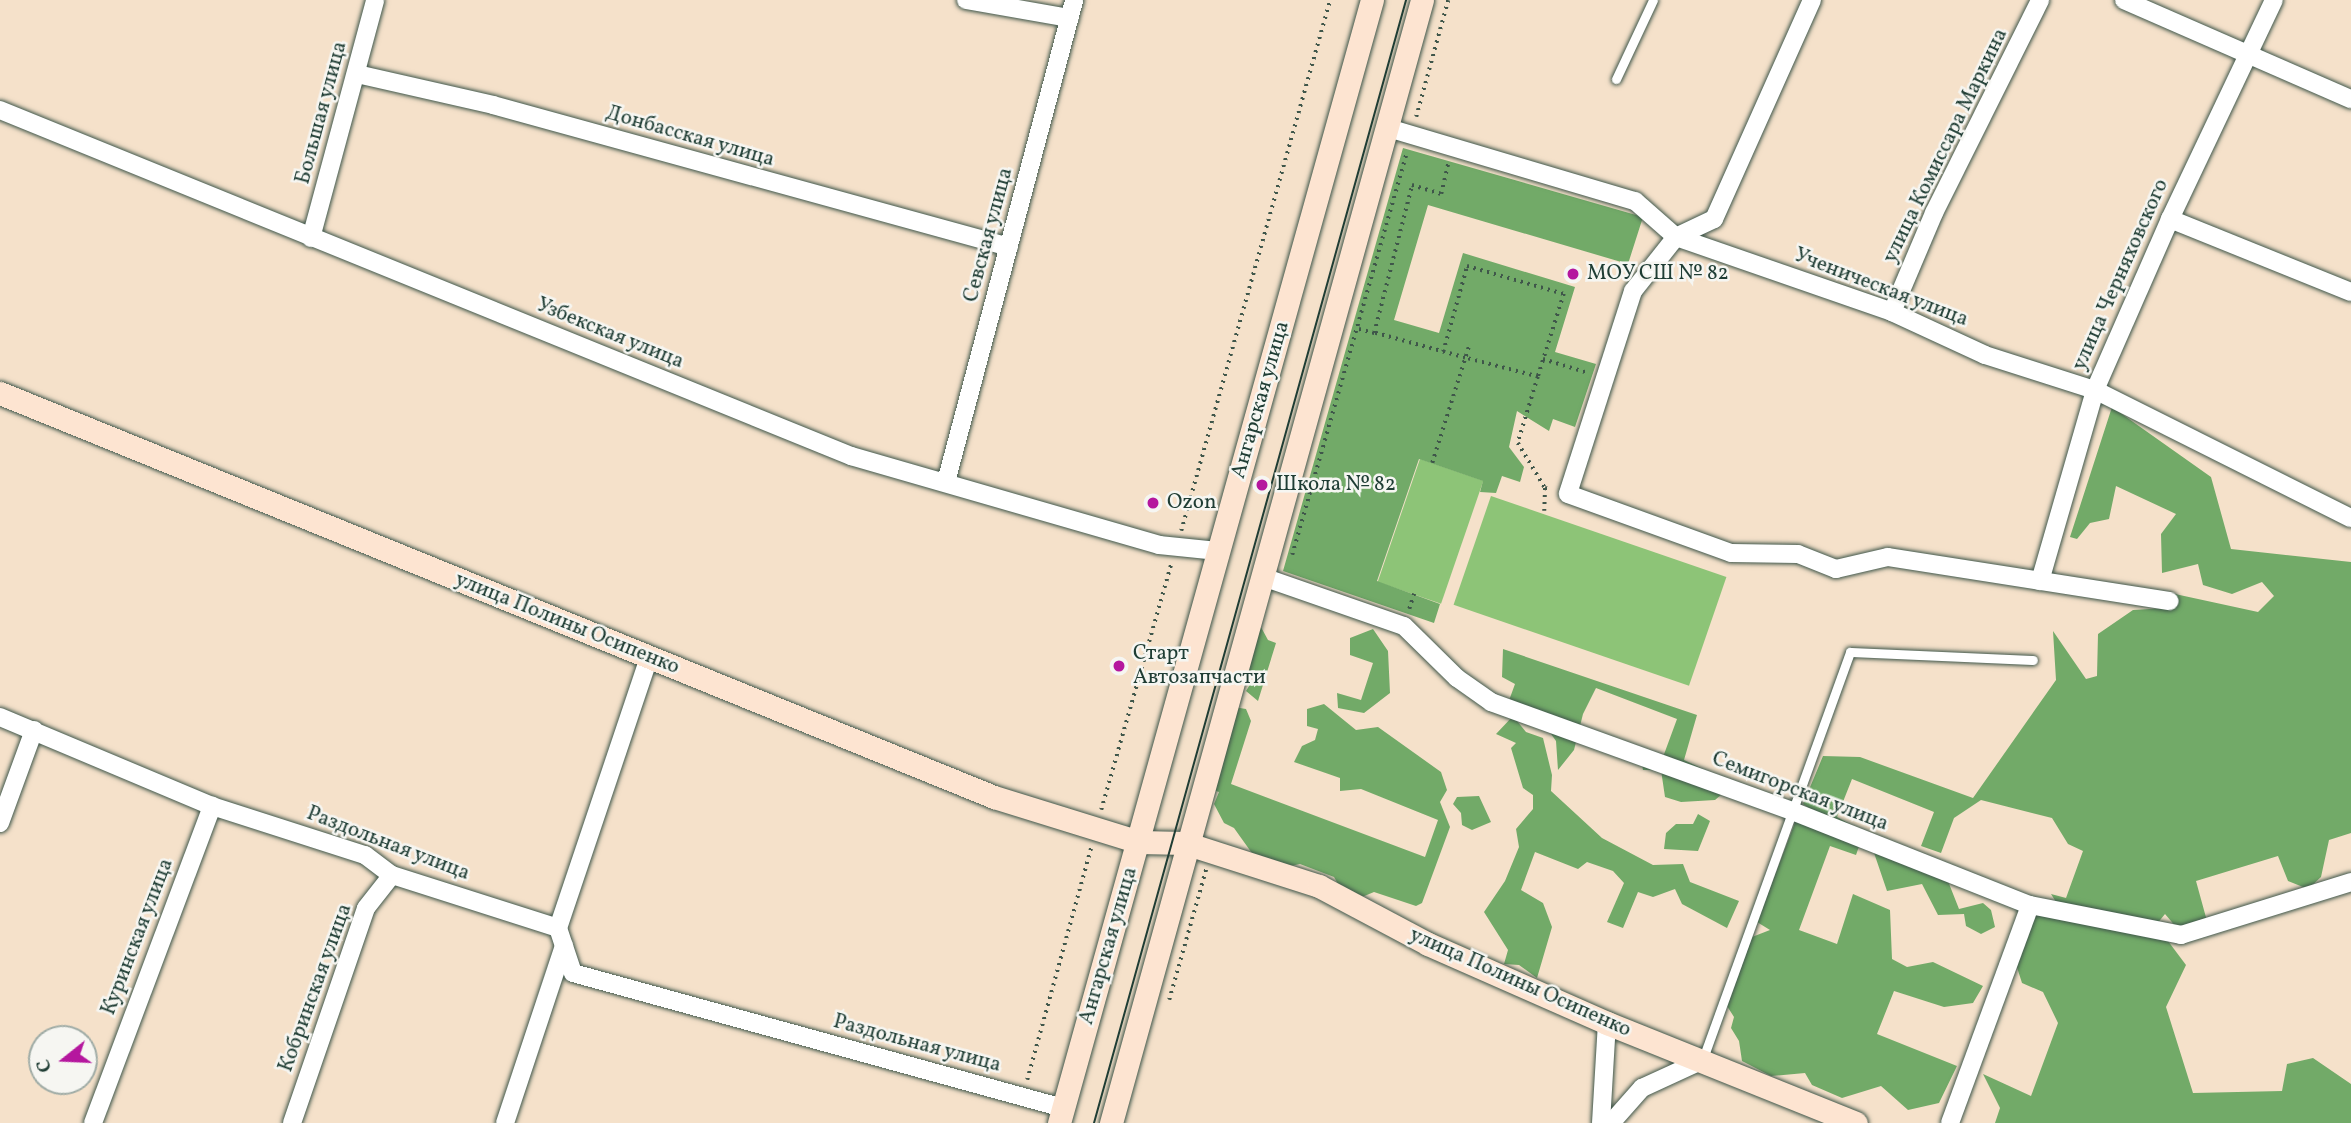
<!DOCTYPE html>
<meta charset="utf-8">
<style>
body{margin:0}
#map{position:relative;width:2351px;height:1123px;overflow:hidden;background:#f5e1ca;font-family:Vollkorn,serif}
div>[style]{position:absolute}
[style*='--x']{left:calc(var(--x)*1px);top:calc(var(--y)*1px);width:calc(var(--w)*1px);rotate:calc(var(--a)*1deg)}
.green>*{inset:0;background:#8dc477;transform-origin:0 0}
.forest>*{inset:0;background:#72aa68}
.path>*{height:3.5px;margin-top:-1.75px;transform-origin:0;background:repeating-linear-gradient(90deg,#3f564a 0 2px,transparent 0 7px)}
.roads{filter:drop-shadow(0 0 2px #3f564a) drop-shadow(0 0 2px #3f564a)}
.lane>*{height:9px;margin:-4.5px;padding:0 4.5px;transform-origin:4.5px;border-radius:4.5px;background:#fff}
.street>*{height:18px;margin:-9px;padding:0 9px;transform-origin:9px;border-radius:9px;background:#fff}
.secondary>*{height:23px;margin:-11.5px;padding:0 11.5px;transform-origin:11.5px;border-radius:11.5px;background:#fde4d1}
.tram>*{height:2px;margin:-1px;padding:0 1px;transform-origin:1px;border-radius:1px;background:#1f3d34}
.dots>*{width:19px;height:19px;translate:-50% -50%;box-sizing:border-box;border:4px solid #f6f6f2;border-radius:50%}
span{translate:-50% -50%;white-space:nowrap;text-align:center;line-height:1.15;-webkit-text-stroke:5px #f6f6f2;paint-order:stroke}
.street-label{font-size:21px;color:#1f3d34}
.poi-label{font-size:21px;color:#1f3d34}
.left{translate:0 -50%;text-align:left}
.north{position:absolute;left:28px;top:1025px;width:70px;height:70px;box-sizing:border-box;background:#f6f6f2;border:2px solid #a0aca6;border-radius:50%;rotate:252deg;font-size:19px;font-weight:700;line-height:28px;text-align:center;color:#1f3d34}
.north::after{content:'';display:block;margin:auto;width:24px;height:32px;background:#b5179e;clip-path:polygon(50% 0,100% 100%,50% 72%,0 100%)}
</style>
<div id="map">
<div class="green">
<i style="left:1420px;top:459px;width:67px;height:130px;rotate:19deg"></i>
<i style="left:1491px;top:496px;width:249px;height:115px;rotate:19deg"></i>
</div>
<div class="forest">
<i style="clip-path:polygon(1403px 148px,1643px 217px,1628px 264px,1428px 205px,1394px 320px,1439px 333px,1463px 253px,1575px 287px,1555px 352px,1596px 364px,1575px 427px,1553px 419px,1549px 431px,1517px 411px,1509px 447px,1524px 467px,1520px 482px,1502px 476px,1496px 493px,1480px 492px,1483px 481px,1419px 459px,1377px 581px,1440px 604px,1434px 623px,1283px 571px)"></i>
<i style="clip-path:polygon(2112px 407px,2211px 477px,2231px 549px,2351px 562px,2351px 833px,2329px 840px,2321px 877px,2308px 889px,2288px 881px,2278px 856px,2196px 881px,2210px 932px,2189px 942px,2165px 914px,2156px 925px,2186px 965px,2166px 1007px,2193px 1093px,2282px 1091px,2287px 1064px,2313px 1058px,2351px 1084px,2351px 1123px,1995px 1123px,2000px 1108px,1983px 1074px,2031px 1096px,2058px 1023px,2043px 992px,2022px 983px,2014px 958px,2035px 913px,2056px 902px,2051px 894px,2066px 898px,2083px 851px,2068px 844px,2052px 818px,1981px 800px,1954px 818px,1941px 853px,1921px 846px,1934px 812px,1852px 779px,1837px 817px,1864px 832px,1856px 855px,1830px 846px,1799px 930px,1837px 944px,1853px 894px,1890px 910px,1892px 959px,1907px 967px,1933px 962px,1983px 986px,1973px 1003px,1944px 1007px,1894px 991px,1877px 1034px,1957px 1066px,1939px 1103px,1908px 1110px,1881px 1086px,1842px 1098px,1812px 1085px,1805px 1073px,1771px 1076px,1742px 1061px,1739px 1041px,1731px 1028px,1734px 1017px,1727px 1006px,1752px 937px,1770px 930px,1757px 922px,1796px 820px,1814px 812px,1803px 804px,1823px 756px,1860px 757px,1973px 798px,2056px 680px,2053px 631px,2086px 679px,2097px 676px,2098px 634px,2133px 610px,2166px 608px,2175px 594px,2258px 612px,2274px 596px,2262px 582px,2232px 594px,2203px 585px,2198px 564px,2162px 573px,2161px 534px,2176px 514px,2116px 486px,2109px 519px,2090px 523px,2077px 539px,2070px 537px)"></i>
<i style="clip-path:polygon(1256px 618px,1268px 640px,1276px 643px,1258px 701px,1246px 691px,1254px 678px,1238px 678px)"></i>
<i style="clip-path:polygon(1373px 629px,1388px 651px,1390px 693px,1364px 713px,1338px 708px,1337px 693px,1361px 700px,1373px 663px,1350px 655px,1350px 638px)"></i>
<i style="clip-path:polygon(1503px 649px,1697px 715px,1684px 760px,1734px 784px,1715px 800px,1681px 802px,1665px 797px,1661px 770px,1643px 770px,1641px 759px,1663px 757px,1677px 719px,1596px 688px,1583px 714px,1574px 750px,1558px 770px,1556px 741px,1549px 731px,1507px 706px,1515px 684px,1502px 677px)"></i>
<i style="clip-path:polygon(1324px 704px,1356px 730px,1378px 727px,1441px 772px,1447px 790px,1440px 802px,1450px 827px,1422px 903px,1416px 906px,1374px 892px,1362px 897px,1341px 889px,1334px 877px,1300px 864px,1286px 867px,1254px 856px,1234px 828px,1224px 823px,1214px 804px,1219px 792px,1206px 788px,1228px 706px,1246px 709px,1251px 721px,1231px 784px,1425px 857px,1438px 820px,1361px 789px,1340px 791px,1340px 778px,1294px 762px,1302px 746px,1315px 740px,1318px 729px,1307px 726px,1307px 709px)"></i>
<i style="clip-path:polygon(1513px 716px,1526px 732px,1543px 738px,1552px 775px,1551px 791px,1602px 838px,1653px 865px,1683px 864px,1690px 882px,1739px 901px,1727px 928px,1682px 904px,1675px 889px,1653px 897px,1638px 892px,1623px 928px,1607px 922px,1624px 883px,1613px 871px,1587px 862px,1578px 869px,1535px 852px,1521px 890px,1543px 903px,1552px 927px,1537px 978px,1519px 965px,1504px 964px,1508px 950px,1484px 912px,1505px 881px,1519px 847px,1516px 829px,1533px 809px,1533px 795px,1523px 788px,1511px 748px,1516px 743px,1496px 734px)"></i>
<i style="clip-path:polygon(1479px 796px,1491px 822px,1472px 830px,1462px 825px,1461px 813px,1453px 804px,1457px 797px)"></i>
<i style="clip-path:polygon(1698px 814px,1710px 821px,1698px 851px,1664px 849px,1666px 833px,1676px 824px,1693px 824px)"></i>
<i style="clip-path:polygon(1872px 847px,1946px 876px,1959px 909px,1983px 903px,1991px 910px,1995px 927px,1981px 934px,1966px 926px,1964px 914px,1938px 915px,1922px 884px,1887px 891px)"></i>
</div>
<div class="path">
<i style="--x:1416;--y:117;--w:121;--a:-74.7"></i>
<i style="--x:1359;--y:329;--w:16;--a:15"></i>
<i style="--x:1443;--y:352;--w:89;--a:-74.4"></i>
<i style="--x:1467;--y:266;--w:101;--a:16.1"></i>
<i style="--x:1564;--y:294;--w:87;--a:107.4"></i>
<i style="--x:1538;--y:377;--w:75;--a:-165.4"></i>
<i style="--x:1465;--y:358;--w:94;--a:-164.6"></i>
<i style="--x:1374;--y:333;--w:153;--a:-75.6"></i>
<i style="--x:1412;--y:185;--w:30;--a:17"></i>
<i style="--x:1441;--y:194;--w:32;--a:-77"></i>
<i style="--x:1543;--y:359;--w:47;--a:17.3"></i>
<i style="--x:1538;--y:377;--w:69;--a:106.9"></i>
<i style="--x:1518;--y:443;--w:52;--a:59"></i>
<i style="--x:1545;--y:488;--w:6;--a:18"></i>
<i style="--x:1432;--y:463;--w:123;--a:-72.5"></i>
<i style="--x:1544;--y:511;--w:23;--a:-88"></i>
<i style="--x:1181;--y:531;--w:552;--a:-74.33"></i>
<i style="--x:1292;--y:555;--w:419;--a:-74.1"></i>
<i style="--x:1409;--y:609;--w:16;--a:-72"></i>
<i style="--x:1101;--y:810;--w:255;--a:-74.1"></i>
<i style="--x:1169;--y:1000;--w:136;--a:-74.2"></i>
<i style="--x:1027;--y:1080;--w:241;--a:-74.6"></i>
</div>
<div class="roads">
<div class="lane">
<i style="--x:1616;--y:79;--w:87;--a:-64.9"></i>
<i style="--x:1702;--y:1061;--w:435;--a:-70.1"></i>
<i style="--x:1850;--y:652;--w:183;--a:2.5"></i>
</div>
<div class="street">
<i style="--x:966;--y:0;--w:105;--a:9.9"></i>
<i style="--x:1812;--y:0;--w:240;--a:114.1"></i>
<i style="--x:1714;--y:219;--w:42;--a:154.7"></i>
<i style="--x:1676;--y:237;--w:69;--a:128.5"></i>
<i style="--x:1633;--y:291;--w:213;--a:107.8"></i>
<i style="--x:1568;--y:494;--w:173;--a:19.9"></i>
<i style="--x:1731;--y:553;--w:67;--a:0.9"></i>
<i style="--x:1798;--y:554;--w:41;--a:21.5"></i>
<i style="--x:1836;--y:569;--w:53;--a:-13"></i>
<i style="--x:1888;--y:557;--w:285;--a:8.9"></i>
<i style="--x:2124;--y:0;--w:248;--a:23.6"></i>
<i style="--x:357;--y:74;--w:139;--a:12.8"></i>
<i style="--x:493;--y:105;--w:535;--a:15.39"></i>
<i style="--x:0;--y:110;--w:919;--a:22.13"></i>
<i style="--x:851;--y:456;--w:321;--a:16.1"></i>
<i style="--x:1159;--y:545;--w:59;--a:5.8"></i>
<i style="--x:1388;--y:128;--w:258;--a:16.5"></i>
<i style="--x:1635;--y:201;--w:55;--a:41.3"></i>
<i style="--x:1676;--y:237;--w:229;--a:19.1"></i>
<i style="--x:1892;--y:312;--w:102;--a:24.8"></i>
<i style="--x:1985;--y:355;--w:115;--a:17.7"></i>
<i style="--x:2095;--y:390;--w:286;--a:26.6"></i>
<i style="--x:2170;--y:219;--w:195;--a:22"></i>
<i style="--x:311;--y:238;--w:246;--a:-74.9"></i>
<i style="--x:1892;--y:312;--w:108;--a:-67"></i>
<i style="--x:1934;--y:213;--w:238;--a:-63.5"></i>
<i style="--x:946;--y:482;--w:499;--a:-75.1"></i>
<i style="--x:1263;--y:577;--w:149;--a:19.2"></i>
<i style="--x:1404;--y:626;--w:74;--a:44.5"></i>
<i style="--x:1457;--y:678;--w:42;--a:35.2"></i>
<i style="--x:1491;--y:702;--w:320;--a:19.9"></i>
<i style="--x:1792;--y:811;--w:256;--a:21.6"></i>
<i style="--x:2030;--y:905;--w:154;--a:11.2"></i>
<i style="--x:2181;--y:935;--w:178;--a:-17.3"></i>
<i style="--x:2040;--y:581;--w:199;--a:-73.9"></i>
<i style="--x:2095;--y:390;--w:187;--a:-66.3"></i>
<i style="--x:2170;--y:219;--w:242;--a:-64.6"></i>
<i style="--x:0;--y:717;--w:230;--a:22.8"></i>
<i style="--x:212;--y:806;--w:161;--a:17.8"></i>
<i style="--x:365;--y:855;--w:34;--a:37"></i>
<i style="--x:392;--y:875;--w:174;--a:17.7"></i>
<i style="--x:558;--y:928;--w:47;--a:71.6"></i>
<i style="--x:573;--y:973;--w:508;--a:15.4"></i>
<i style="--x:0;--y:823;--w:99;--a:-69.9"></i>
<i style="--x:558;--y:928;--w:286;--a:-71.4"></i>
<i style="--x:93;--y:1123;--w:339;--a:-69.4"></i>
<i style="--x:292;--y:1123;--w:227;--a:-71"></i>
<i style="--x:366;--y:908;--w:42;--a:-51.8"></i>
<i style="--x:505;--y:1123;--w:187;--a:-71.6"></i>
<i style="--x:1601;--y:1123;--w:100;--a:-86.6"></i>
<i style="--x:1611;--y:1123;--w:47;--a:-48.5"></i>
<i style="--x:1642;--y:1088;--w:65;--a:-24.6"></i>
<i style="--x:1950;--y:1123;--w:232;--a:-69.8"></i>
</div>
<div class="secondary">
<i style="--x:0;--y:393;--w:1073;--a:22.12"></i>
<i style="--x:994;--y:797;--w:152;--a:17.2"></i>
<i style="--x:1139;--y:842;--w:46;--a:1.2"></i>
<i style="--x:1185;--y:843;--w:141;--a:17.8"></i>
<i style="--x:1319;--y:886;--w:123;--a:28"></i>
<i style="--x:1428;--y:944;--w:196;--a:23.8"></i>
<i style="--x:1607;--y:1023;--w:268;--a:21.9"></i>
<i style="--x:1059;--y:1123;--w:1166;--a:-74.43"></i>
<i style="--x:1111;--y:1123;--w:1165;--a:-74.52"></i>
</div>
</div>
<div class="tram">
<i style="--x:1094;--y:1123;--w:1166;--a:-74.47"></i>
</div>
<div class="dots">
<i style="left:1573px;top:274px;background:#b5179e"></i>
<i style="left:1262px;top:485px;background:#b5179e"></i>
<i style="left:1153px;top:503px;background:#b5179e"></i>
<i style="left:1119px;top:666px;background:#b5179e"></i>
</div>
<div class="street-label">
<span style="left:322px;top:113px;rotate:-75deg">Большая улица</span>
<span style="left:690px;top:137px;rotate:16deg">Донбасская улица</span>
<span style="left:1946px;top:146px;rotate:-64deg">улица Комиссара Маркина</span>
<span style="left:989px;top:235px;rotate:-75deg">Севская улица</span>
<span style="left:2121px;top:275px;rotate:-66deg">улица Черняховского</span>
<span style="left:1881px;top:288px;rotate:21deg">Ученическая улица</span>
<span style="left:610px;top:334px;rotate:22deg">Узбекская улица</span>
<span style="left:1261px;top:400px;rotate:-74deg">Ангарская улица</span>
<span style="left:567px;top:624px;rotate:22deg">улица Полины Осипенко</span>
<span style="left:1800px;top:792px;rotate:21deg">Семигорская улица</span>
<span style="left:388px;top:844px;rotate:21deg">Раздольная улица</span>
<span style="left:138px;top:937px;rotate:-69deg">Куринская улица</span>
<span style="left:1109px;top:946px;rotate:-74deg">Ангарская улица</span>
<span style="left:1520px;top:983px;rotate:24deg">улица Полины Осипенко</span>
<span style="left:316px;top:988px;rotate:-70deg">Кобринская улица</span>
<span style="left:917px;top:1044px;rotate:15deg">Раздольная улица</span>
</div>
<div class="poi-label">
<span class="left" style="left:1587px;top:274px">МОУ СШ № 82</span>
<span class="left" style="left:1276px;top:485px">Школа № 82</span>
<span class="left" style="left:1167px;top:503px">Ozon</span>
<span class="left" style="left:1133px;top:666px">Старт<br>Автозапчасти</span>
</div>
<div class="north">С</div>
</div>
